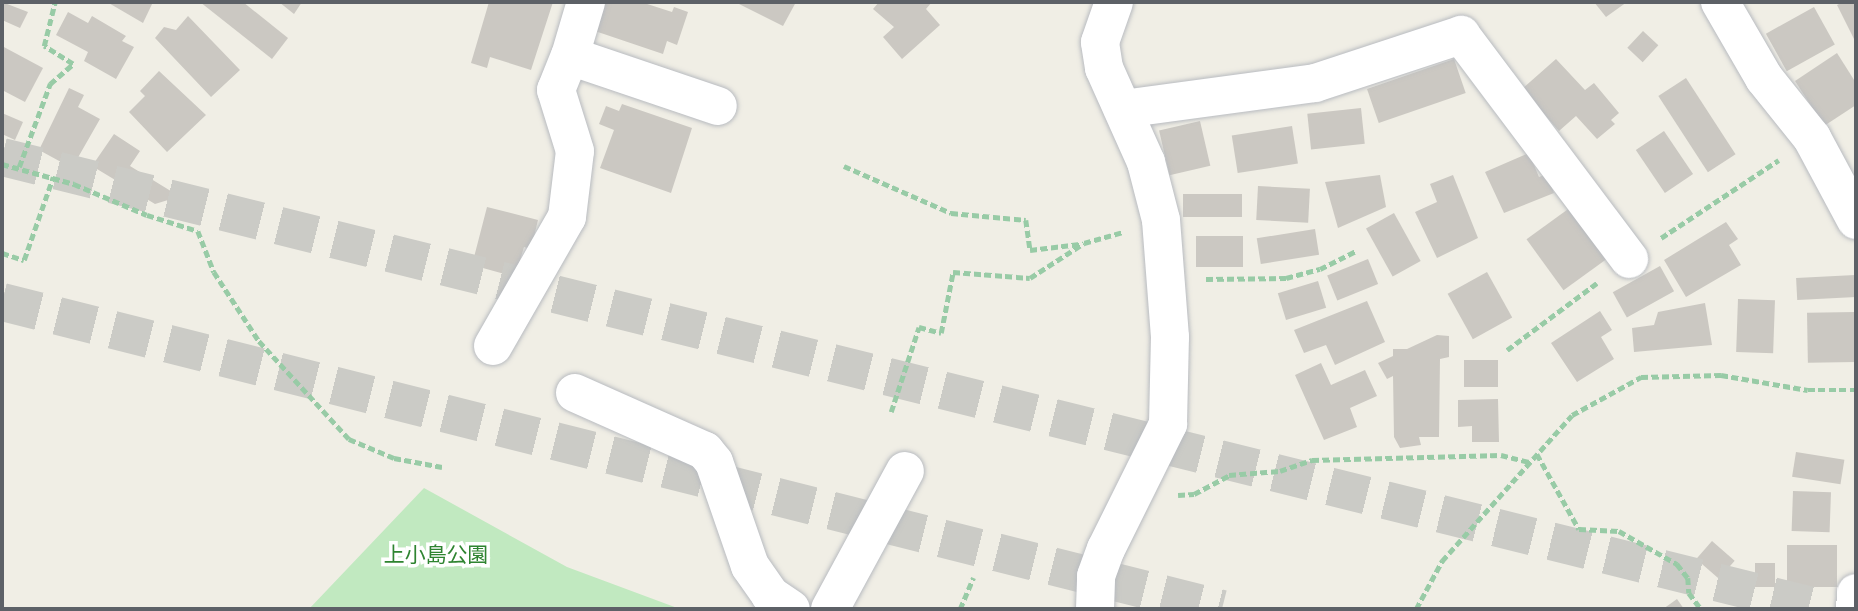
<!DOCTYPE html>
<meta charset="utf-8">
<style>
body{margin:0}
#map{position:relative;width:1858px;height:611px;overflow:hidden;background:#f0eee5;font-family:"PT Sans Narrow","Noto Sans JP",sans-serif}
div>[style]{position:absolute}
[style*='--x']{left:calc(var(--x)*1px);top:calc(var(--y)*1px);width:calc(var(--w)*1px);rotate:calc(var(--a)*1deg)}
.green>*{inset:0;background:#c1e9c0}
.building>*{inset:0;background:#cbc8c2;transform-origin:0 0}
.highway-tunnel>*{height:38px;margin-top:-19px;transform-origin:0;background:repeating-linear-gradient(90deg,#cbcbc6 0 38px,transparent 0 57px)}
.path>*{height:4.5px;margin-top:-2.25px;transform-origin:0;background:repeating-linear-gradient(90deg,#98cba6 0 7px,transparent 0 10.5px)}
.roads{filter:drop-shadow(0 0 2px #b8bbc0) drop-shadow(0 0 2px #b8bbc0)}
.minor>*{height:38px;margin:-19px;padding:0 19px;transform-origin:19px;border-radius:19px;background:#fff}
span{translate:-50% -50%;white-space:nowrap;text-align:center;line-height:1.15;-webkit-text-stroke:7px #fff;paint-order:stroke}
.park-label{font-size:21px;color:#2f8431}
.frame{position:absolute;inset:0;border:4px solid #5d6167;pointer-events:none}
</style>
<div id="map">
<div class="green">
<i style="clip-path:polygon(424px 488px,567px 567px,680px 609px,309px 609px)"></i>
</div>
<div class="building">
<i style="clip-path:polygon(2px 2px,28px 12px,20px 28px,2px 20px)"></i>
<i style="clip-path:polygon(107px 2px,153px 2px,143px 23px)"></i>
<i style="clip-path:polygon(200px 2px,243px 2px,288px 38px,272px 59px)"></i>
<i style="clip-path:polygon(279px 2px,302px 2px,294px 14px)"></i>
<i style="clip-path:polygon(489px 2px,553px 2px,531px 70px,490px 57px,487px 68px,471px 63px)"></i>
<i style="clip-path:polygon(602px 2px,641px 2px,672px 12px,674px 7px,688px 12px,677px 45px,667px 41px,663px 54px,592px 30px)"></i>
<i style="clip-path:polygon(735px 2px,796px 2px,783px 26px)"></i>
<i style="clip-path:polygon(879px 2px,932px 2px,926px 9px,940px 25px,902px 59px,883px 37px,894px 27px,873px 9px)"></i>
<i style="clip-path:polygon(1594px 2px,1627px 2px,1606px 17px)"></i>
<i style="clip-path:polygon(1843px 2px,1856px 2px,1856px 43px,1837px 5px)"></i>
<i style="left:1814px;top:7px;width:43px;height:55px;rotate:61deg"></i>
<i style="clip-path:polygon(68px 12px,88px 23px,92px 16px,126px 36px,122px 41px,134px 47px,116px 79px,84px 61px,88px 52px,56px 35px)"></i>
<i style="clip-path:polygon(188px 16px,240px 70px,211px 97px,155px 38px,164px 27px,176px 30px)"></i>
<i style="left:1643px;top:31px;width:21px;height:23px;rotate:43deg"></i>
<i style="clip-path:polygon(2px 46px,43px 68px,25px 102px,2px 90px)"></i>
<i style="clip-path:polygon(1837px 53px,1856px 83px,1856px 105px,1824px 126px,1795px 81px)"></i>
<i style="left:1454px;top:59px;width:36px;height:92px;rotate:71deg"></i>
<i style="clip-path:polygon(1556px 59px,1585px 90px,1594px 83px,1619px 113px,1611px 120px,1615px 124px,1597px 139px,1576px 116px,1559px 131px,1522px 89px)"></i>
<i style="clip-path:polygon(159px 71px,206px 115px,167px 152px,129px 112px,145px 96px,140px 91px)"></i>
<i style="left:1686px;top:78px;width:91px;height:33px;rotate:57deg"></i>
<i style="clip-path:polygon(69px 88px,84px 95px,78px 107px,100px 119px,72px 168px,39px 150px)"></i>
<i style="clip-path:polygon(622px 104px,692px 128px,671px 193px,600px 168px,614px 130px,599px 124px,606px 106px,619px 111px)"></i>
<i style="left:1361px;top:108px;width:36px;height:54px;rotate:84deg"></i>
<i style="clip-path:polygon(2px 113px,23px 122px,15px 140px,2px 134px)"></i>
<i style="left:1200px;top:121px;width:46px;height:42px;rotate:77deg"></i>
<i style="left:1292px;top:126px;width:38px;height:61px;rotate:81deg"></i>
<i style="left:1664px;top:131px;width:52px;height:34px;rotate:56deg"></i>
<i style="clip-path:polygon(114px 134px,140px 151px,130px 166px,174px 193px,168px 200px,155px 204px,92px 166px)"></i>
<i style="clip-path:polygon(1529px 153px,1539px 177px,1547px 174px,1554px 193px,1504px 213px,1485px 172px)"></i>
<i style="clip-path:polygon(1380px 175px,1386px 207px,1338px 228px,1325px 182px)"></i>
<i style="clip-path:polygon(1453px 175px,1478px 238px,1437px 258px,1415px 212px,1437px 202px,1430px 184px)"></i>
<i style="left:1258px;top:186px;width:52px;height:34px;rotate:3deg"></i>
<i style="left:1183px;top:194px;width:59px;height:23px"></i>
<i style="clip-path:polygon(487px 207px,538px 220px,531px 249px,524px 247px,515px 277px,472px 265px)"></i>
<i style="left:1571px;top:207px;width:63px;height:55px;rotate:54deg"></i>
<i style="left:1394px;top:213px;width:55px;height:32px;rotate:61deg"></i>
<i style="clip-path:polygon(1726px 222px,1738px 239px,1729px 245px,1741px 265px,1686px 297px,1664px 260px)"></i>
<i style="left:1315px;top:229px;width:26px;height:59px;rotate:81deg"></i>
<i style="left:1196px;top:236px;width:47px;height:31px"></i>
<i style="left:1368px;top:259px;width:27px;height:44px;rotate:68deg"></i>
<i style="left:1660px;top:266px;width:29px;height:54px;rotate:61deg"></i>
<i style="left:1487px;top:272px;width:52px;height:45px;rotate:61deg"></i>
<i style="left:1855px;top:275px;width:22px;height:59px;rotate:87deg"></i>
<i style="left:1318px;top:281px;width:28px;height:42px;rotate:73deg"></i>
<i style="left:1738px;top:299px;width:37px;height:53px;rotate:2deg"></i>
<i style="clip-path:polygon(1367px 301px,1385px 342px,1335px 365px,1326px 345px,1304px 353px,1294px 330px)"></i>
<i style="clip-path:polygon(1705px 303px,1712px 345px,1634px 352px,1632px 328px,1654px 325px,1658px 312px)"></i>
<i style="clip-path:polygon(1600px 311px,1612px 330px,1601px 337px,1614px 359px,1577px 382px,1551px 343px)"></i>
<i style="left:1855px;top:312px;width:50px;height:48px;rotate:89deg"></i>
<i style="clip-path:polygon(1437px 335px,1449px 336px,1449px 357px,1440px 359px,1439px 437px,1419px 437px,1421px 445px,1400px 448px,1394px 437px,1393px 376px,1387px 379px,1378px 363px,1393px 356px,1393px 349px,1407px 349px)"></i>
<i style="left:1464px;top:360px;width:34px;height:27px"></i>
<i style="clip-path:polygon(1321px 363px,1331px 385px,1365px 370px,1377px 396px,1350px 408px,1357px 427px,1324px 440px,1295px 375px)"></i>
<i style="clip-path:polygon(1498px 399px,1499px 442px,1472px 442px,1472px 426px,1458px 427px,1458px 400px)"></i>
<i style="left:1796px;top:452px;width:49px;height:25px;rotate:9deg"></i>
<i style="left:1793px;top:491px;width:38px;height:40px;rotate:2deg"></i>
<i style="left:1712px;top:541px;width:30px;height:24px;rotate:41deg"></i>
<i style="clip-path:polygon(1787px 545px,1837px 545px,1837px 587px,1809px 587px,1809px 601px,1787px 601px)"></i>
<i style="left:1755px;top:563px;width:20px;height:24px"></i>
<i style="clip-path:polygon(1677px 599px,1684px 609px,1663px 609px)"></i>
</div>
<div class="highway-tunnel">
<i style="--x:2;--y:157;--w:1877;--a:13.93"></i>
<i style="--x:2;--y:302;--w:1258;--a:14.12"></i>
</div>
<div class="path">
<i style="--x:2;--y:164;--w:75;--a:15.5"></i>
<i style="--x:74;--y:184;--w:79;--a:23"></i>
<i style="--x:147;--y:215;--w:53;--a:17.4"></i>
<i style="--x:198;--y:231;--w:44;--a:68.7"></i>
<i style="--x:214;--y:272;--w:82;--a:56.9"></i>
<i style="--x:259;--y:341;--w:133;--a:47.4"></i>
<i style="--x:349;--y:439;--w:49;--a:22.9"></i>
<i style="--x:394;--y:458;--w:49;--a:10.6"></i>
<i style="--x:844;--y:166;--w:117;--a:23.7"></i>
<i style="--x:951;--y:213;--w:75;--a:5.3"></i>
<i style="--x:1026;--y:220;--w:30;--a:82"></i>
<i style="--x:1030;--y:250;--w:50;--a:-6.8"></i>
<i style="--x:19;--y:167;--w:89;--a:-69.5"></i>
<i style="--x:50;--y:84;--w:30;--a:-41"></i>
<i style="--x:73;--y:64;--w:34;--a:-148"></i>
<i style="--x:44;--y:46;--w:45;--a:-76"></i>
<i style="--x:1661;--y:238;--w:141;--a:-33.5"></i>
<i style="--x:2;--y:253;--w:23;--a:18"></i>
<i style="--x:24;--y:260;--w:88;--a:-70.7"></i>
<i style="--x:1206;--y:279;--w:80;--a:-0.7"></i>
<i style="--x:1286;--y:278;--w:35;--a:-15"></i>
<i style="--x:1320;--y:269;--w:40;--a:-26.6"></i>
<i style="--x:1507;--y:350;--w:112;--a:-36.7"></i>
<i style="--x:891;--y:412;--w:89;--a:-71.8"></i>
<i style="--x:919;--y:327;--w:23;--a:15"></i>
<i style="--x:941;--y:333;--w:62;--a:-78.9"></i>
<i style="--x:953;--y:272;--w:77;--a:4.5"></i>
<i style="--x:1030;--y:278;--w:64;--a:-32.9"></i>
<i style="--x:1084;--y:243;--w:41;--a:-15.8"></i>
<i style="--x:1537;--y:454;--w:86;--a:60.8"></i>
<i style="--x:1579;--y:529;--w:40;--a:2.9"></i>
<i style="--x:1619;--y:531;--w:67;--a:29.6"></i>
<i style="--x:1677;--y:564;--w:18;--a:52"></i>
<i style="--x:1688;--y:578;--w:15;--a:86"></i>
<i style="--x:1689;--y:593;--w:20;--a:53"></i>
<i style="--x:1178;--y:495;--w:16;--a:-4"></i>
<i style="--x:1194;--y:494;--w:40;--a:-28"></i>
<i style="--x:1229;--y:475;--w:51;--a:-4.5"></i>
<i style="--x:1280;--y:471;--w:34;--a:-19"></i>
<i style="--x:1312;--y:460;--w:189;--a:-1.5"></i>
<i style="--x:1501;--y:455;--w:30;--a:14"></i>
<i style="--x:960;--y:609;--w:34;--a:-67"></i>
<i style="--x:1416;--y:609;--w:55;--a:-61.6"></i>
<i style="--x:1442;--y:561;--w:195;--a:-48.3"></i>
<i style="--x:1572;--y:415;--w:79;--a:-28.8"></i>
<i style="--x:1641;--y:377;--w:80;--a:-1.4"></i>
<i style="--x:1721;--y:375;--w:88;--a:9.8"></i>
<i style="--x:1808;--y:390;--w:48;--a:0"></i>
</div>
<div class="roads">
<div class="minor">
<i style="--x:586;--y:2;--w:56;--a:106.5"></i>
<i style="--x:570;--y:56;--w:156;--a:18.7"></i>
<i style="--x:1720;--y:2;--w:88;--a:59.9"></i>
<i style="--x:1764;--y:78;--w:77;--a:51.3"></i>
<i style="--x:1812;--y:138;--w:93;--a:61.8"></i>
<i style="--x:1123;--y:109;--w:194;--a:-7.7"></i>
<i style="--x:1315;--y:83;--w:154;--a:-18.2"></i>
<i style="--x:1461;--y:35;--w:280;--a:53.1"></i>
<i style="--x:493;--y:346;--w:149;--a:-60.2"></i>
<i style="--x:567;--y:217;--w:66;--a:-83.1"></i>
<i style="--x:575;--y:151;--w:64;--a:-107.3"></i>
<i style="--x:556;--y:90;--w:37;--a:-68"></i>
<i style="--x:575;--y:393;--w:142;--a:24"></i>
<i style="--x:705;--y:451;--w:14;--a:51"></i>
<i style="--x:714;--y:462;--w:110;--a:70.9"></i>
<i style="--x:750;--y:566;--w:35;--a:55"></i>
<i style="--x:770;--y:595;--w:25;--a:34"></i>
<i style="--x:830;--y:609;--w:157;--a:-61.5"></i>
<i style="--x:1095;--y:609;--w:33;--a:-88"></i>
<i style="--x:1096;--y:576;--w:29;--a:-70"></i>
<i style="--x:1106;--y:549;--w:140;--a:-63.6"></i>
<i style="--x:1168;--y:424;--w:87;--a:-88.7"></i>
<i style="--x:1170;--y:337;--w:117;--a:-94.4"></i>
<i style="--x:1161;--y:220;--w:60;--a:-104.5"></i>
<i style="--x:1146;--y:162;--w:103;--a:-114.1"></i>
<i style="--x:1104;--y:68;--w:26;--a:-99"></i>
<i style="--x:1100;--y:42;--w:42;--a:-70.7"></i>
<i style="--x:1855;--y:609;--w:16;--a:-86"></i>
</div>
</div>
<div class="park-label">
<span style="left:436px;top:555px">上小島公園</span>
</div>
<div class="frame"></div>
</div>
